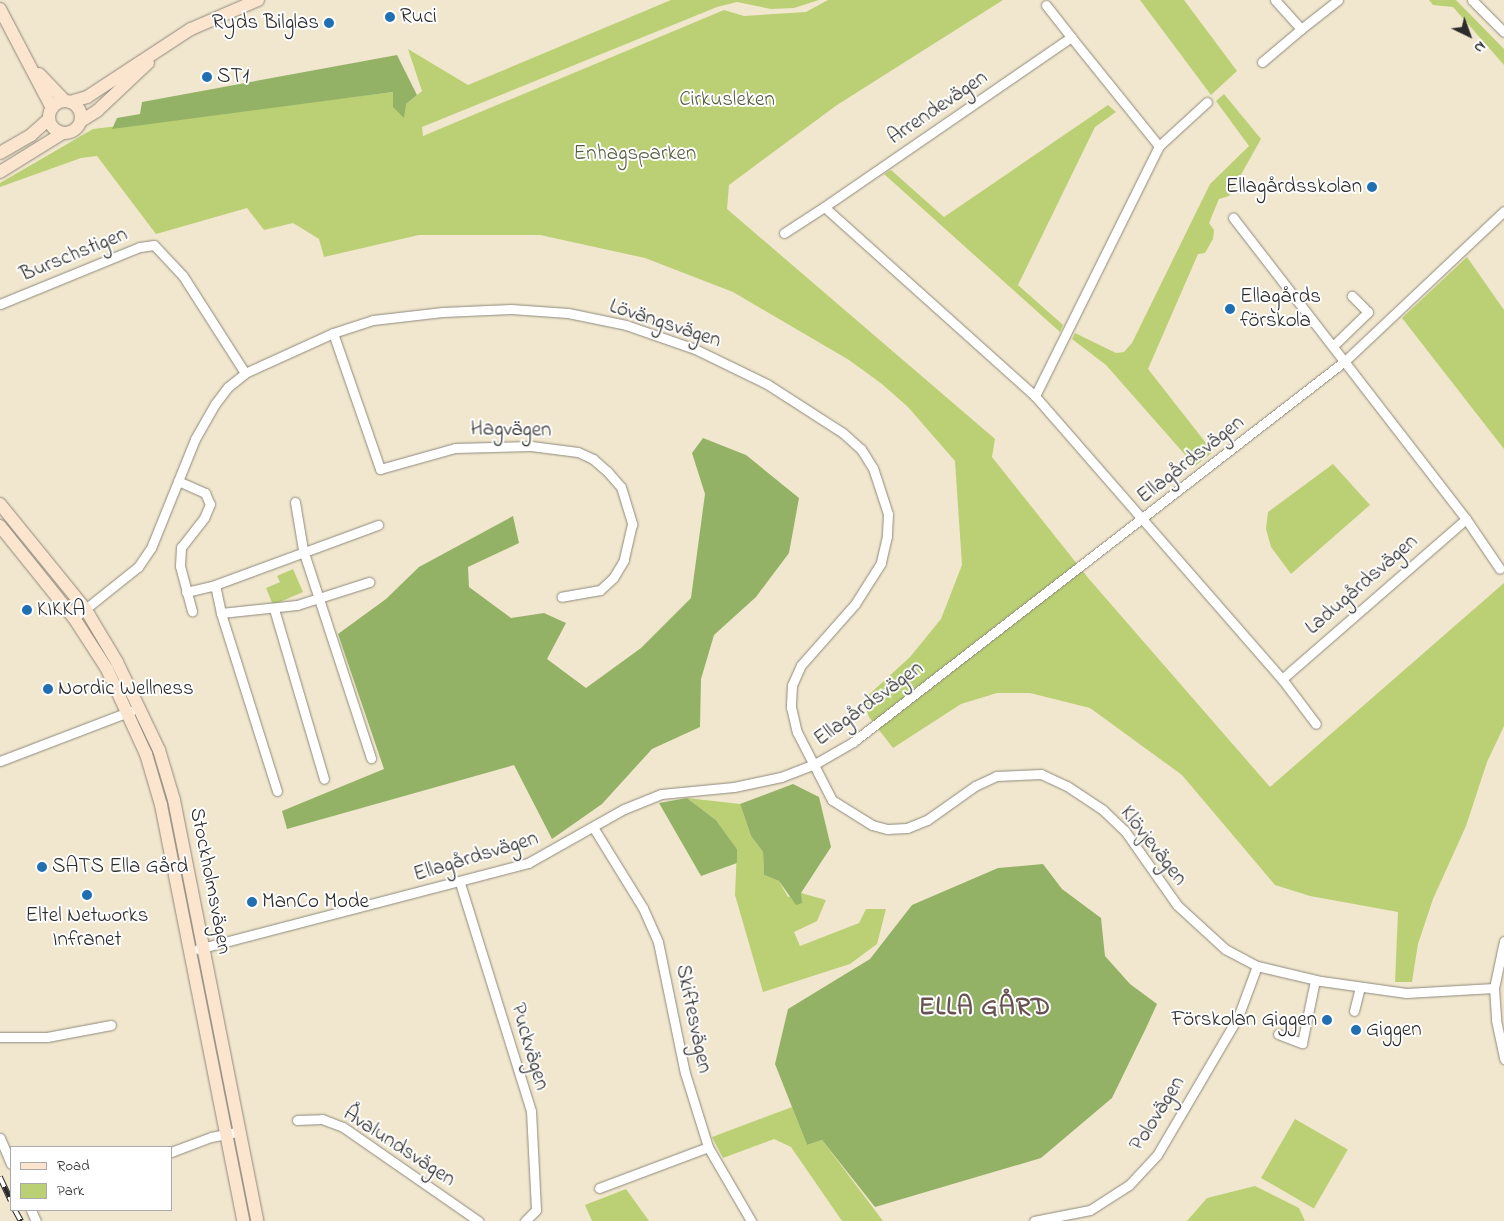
<!DOCTYPE html>
<meta charset="utf-8">
<style>
body{margin:0}
#map{position:relative;width:1504px;height:1221px;overflow:hidden;background:#f1e7ce;font-family:"Indie Flower",sans-serif}
div>[style]{position:absolute}
[style*='--x']{left:calc(var(--x)*1px);top:calc(var(--y)*1px);width:calc(var(--w)*1px);rotate:calc(var(--a)*1deg)}
.green>*{inset:0;background:#bbd074;transform-origin:0 0}
.forest>*{inset:0;background:#94b266}
.roads{filter:drop-shadow(0 0 1px #8e897c) drop-shadow(0 0 1px #8e897c)}
.street>*{height:9px;margin:-4.5px;padding:0 4.5px;transform-origin:4.5px;border-radius:4.5px;background:#fff}
.secondary>*{height:12px;margin:-6px;padding:0 6px;transform-origin:6px;border-radius:6px;background:#fce5cf}
.secondary>.ring{margin:-6px;padding:0;box-sizing:content-box;background:none;border:12px solid #fce5cf;border-radius:50%}
.rail>*{height:5.5px;margin-top:-2.75px;transform-origin:0;background:repeating-linear-gradient(90deg,#fff 0 11px,#2b2b2b 0 22px);box-sizing:border-box;border-block:1px solid #2b2b2b}
.dots>*{width:14px;height:14px;translate:-50% -50%;box-sizing:border-box;border:2px solid #fff;border-radius:50%}
span{translate:-50% -50%;white-space:nowrap;text-align:center;line-height:1.15;-webkit-text-stroke:4px #fff;paint-order:stroke}
.poi-label{font-size:21px;color:#2b2b2b}
.left{translate:0 -50%;text-align:left}
.right{translate:-100% -50%;text-align:right}
.park-label{font-size:21px;color:#565d41}
.street-label{font-size:21px;color:#2b2b2b}
.district-label{font-size:26px;color:#665250;font-weight:700;letter-spacing:1px}
.legend{position:absolute;left:10px;top:1146px;width:162px;height:65px;box-sizing:border-box;background:#fff;border:1px solid #aaa;margin:0;padding:6px 9px;list-style:none;font-size:15px;color:#2b2b2b}
.legend li{display:flex;align-items:center;gap:10px;height:25px}
.legend b{width:25px;border:1px solid #aaa}
.north{position:absolute;left:1444px;top:10px;width:50px;height:50px;-webkit-text-stroke:4px #fff;paint-order:stroke;rotate:138deg;font-size:14px;font-weight:700;line-height:20px;text-align:center;color:#2b2b2b}
.north::after{content:'';display:block;margin:auto;width:18px;height:22px;background:#2b2b2b;clip-path:polygon(50% 0,100% 100%,50% 72%,0 100%)}
</style>
<div id="map">
<div class="green">
<i style="clip-path:polygon(671px 0,819px 0,794px 8px,771px 9px,737px 2px,717px 7px,422px 127px,423px 136px,724px 10px,744px 16px,806px 12px,828px 0,1003px 0,837px 105px,729px 185px,727px 209px,995px 439px,992px 457px,1089px 579px,1270px 787px,1504px 583px,1504px 726px,1487px 762px,1466px 826px,1433px 899px,1418px 944px,1412px 982px,1395px 982px,1398px 912px,1310px 896px,1275px 885px,1182px 775px,1090px 708px,1030px 693px,997px 693px,961px 704px,893px 748px,869px 717px,863px 700px,910px 657px,941px 619px,962px 565px,955px 461px,908px 407px,882px 384px,849px 360px,733px 292px,645px 258px,540px 235px,419px 235px,324px 257px,319px 239px,293px 223px,264px 230px,247px 208px,156px 234px,97px 156px,81px 158px,0 187px,0 183px,93px 129px,393px 92px,406px 104px,422px 91px,408px 49px,468px 85px)"></i>
<i style="clip-path:polygon(1140px 0,1184px 0,1237px 71px,1211px 95px)"></i>
<i style="clip-path:polygon(1429px 0,1456px 0,1504px 49px,1504px 65px,1453px 7px,1433px 5px)"></i>
<i style="clip-path:polygon(1224px 94px,1261px 139px,1229px 196px,1219px 199px,1209px 223px,1214px 230px,1213px 239px,1205px 253px,1198px 254px,1148px 369px,1213px 452px,1195px 466px,1106px 365px,1072px 339px,1075px 333px,1116px 353px,1124px 352px,1132px 343px,1210px 184px,1249px 146px,1216px 101px)"></i>
<i style="clip-path:polygon(1108px 105px,1116px 112px,1095px 127px,1018px 285px,1063px 325px,1060px 332px,884px 174px,891px 170px,944px 217px)"></i>
<i style="clip-path:polygon(1467px 257px,1504px 310px,1504px 449px,1402px 318px)"></i>
<i style="clip-path:polygon(1333px 464px,1370px 505px,1291px 574px,1271px 547px,1266px 529px,1268px 512px)"></i>
<i style="clip-path:polygon(293px 569px,303px 592px,273px 605px,266px 588px,280px 582px,277px 576px)"></i>
<i style="clip-path:polygon(687px 798px,740px 804px,751px 836px,763px 852px,764px 875px,779px 881px,788px 897px,801px 893px,826px 900px,817px 921px,794px 932px,800px 946px,859px 923px,866px 909px,886px 909px,877px 944px,850px 964px,763px 992px,735px 895px,737px 849px,716px 820px)"></i>
<i style="clip-path:polygon(792px 1107px,807px 1145px,822px 1140px,883px 1221px,842px 1221px,791px 1147px,774px 1139px,723px 1158px,712px 1137px)"></i>
<i style="left:1295px;top:1119px;width:61px;height:68px;rotate:30deg"></i>
<i style="clip-path:polygon(1255px 1186px,1299px 1208px,1305px 1221px,1187px 1221px,1207px 1198px)"></i>
<i style="clip-path:polygon(626px 1189px,649px 1221px,592px 1221px,585px 1205px)"></i>
</div>
<div class="forest">
<i style="clip-path:polygon(397px 55px,417px 95px,406px 104px,404px 118px,393px 107px,393px 92px,112px 129px,117px 118px,140px 114px,142px 102px)"></i>
<i style="clip-path:polygon(703px 438px,746px 455px,799px 498px,789px 553px,756px 597px,714px 635px,701px 679px,700px 727px,652px 749px,602px 804px,552px 839px,514px 765px,287px 829px,282px 811px,384px 769px,338px 634px,386px 599px,419px 567px,513px 516px,519px 543px,468px 567px,469px 587px,511px 618px,544px 613px,566px 623px,547px 659px,586px 688px,641px 648px,691px 598px,705px 494px,692px 453px)"></i>
<i style="clip-path:polygon(793px 784px,819px 797px,831px 847px,801px 893px,802px 903px,796px 905px,779px 881px,764px 875px,763px 852px,751px 836px,740px 804px)"></i>
<i style="clip-path:polygon(687px 798px,716px 820px,737px 849px,737px 863px,701px 876px,659px 803px)"></i>
<i style="clip-path:polygon(1043px 864px,1062px 889px,1101px 918px,1105px 956px,1130px 984px,1157px 1004px,1147px 1026px,1112px 1098px,1041px 1158px,875px 1207px,822px 1140px,807px 1145px,775px 1064px,788px 1009px,870px 959px,912px 905px,998px 868px)"></i>
</div>
<div class="roads">
<div class="street">
<i style="--x:1275;--y:0;--w:39;--a:48"></i>
<i style="--x:1301;--y:29;--w:47;--a:-38.1"></i>
<i style="--x:1472;--y:0;--w:45;--a:45"></i>
<i style="--x:1046;--y:5;--w:41;--a:52"></i>
<i style="--x:1262;--y:62;--w:51;--a:-40.2"></i>
<i style="--x:1159;--y:146;--w:65;--a:-42.5"></i>
<i style="--x:784;--y:233;--w:48;--a:-33"></i>
<i style="--x:0;--y:304;--w:151;--a:-22.2"></i>
<i style="--x:140;--y:247;--w:14;--a:-8"></i>
<i style="--x:154;--y:245;--w:42;--a:46.9"></i>
<i style="--x:183;--y:276;--w:115;--a:57.4"></i>
<i style="--x:333;--y:333;--w:144;--a:70.9"></i>
<i style="--x:380;--y:469;--w:78;--a:-15.6"></i>
<i style="--x:455;--y:448;--w:76;--a:-1.5"></i>
<i style="--x:531;--y:446;--w:47;--a:7.3"></i>
<i style="--x:578;--y:452;--w:17;--a:25"></i>
<i style="--x:593;--y:459;--w:18;--a:41"></i>
<i style="--x:607;--y:471;--w:21;--a:49"></i>
<i style="--x:621;--y:487;--w:39;--a:73"></i>
<i style="--x:632;--y:524;--w:37;--a:103"></i>
<i style="--x:624;--y:560;--w:21;--a:121"></i>
<i style="--x:613;--y:578;--w:18;--a:137"></i>
<i style="--x:600;--y:590;--w:39;--a:170"></i>
<i style="--x:1334;--y:345;--w:47;--a:-44.1"></i>
<i style="--x:1368;--y:312;--w:23;--a:-135"></i>
<i style="--x:1035;--y:396;--w:283;--a:-138.1"></i>
<i style="--x:824;--y:207;--w:300;--a:-34.5"></i>
<i style="--x:1071;--y:37;--w:140;--a:51.1"></i>
<i style="--x:1159;--y:146;--w:279;--a:116.4"></i>
<i style="--x:1035;--y:396;--w:376;--a:48.9"></i>
<i style="--x:1282;--y:679;--w:244;--a:-41"></i>
<i style="--x:1466;--y:519;--w:381;--a:-127.7"></i>
<i style="--x:178;--y:481;--w:30;--a:24"></i>
<i style="--x:205;--y:493;--w:12;--a:66"></i>
<i style="--x:210;--y:504;--w:15;--a:113"></i>
<i style="--x:204;--y:518;--w:37;--a:128"></i>
<i style="--x:181;--y:547;--w:19;--a:93"></i>
<i style="--x:180;--y:566;--w:47;--a:75.1"></i>
<i style="--x:295;--y:502;--w:49;--a:80.5"></i>
<i style="--x:303;--y:550;--w:219;--a:71.9"></i>
<i style="--x:1466;--y:519;--w:60;--a:55.8"></i>
<i style="--x:186;--y:592;--w:27;--a:-13"></i>
<i style="--x:274;--y:609;--w:177;--a:73.6"></i>
<i style="--x:221;--y:613;--w:25;--a:-102"></i>
<i style="--x:216;--y:589;--w:5;--a:-143"></i>
<i style="--x:212;--y:586;--w:177;--a:-20.2"></i>
<i style="--x:74;--y:618;--w:82;--a:-38.6"></i>
<i style="--x:138;--y:567;--w:23;--a:-56"></i>
<i style="--x:151;--y:548;--w:118;--a:-68"></i>
<i style="--x:195;--y:439;--w:40;--a:-60.3"></i>
<i style="--x:215;--y:404;--w:21;--a:-53"></i>
<i style="--x:228;--y:387;--w:22;--a:-39"></i>
<i style="--x:245;--y:373;--w:97;--a:-24.4"></i>
<i style="--x:333;--y:333;--w:42;--a:-18"></i>
<i style="--x:373;--y:320;--w:70;--a:-6.5"></i>
<i style="--x:443;--y:312;--w:68;--a:-2.5"></i>
<i style="--x:511;--y:309;--w:57;--a:4"></i>
<i style="--x:568;--y:313;--w:59;--a:11.7"></i>
<i style="--x:626;--y:325;--w:73;--a:19.2"></i>
<i style="--x:695;--y:349;--w:80;--a:25.9"></i>
<i style="--x:767;--y:384;--w:90;--a:32.8"></i>
<i style="--x:843;--y:433;--w:24;--a:42"></i>
<i style="--x:861;--y:449;--w:22;--a:58"></i>
<i style="--x:873;--y:468;--w:48;--a:71.9"></i>
<i style="--x:888;--y:514;--w:22;--a:93"></i>
<i style="--x:887;--y:536;--w:28;--a:103"></i>
<i style="--x:881;--y:563;--w:49;--a:122.4"></i>
<i style="--x:855;--y:604;--w:81;--a:131.5"></i>
<i style="--x:801;--y:665;--w:22;--a:114"></i>
<i style="--x:792;--y:685;--w:22;--a:93"></i>
<i style="--x:791;--y:707;--w:26;--a:77"></i>
<i style="--x:797;--y:732;--w:76;--a:62.8"></i>
<i style="--x:832;--y:800;--w:47;--a:32"></i>
<i style="--x:872;--y:825;--w:16;--a:15"></i>
<i style="--x:887;--y:829;--w:20;--a:-3"></i>
<i style="--x:907;--y:828;--w:22;--a:-22"></i>
<i style="--x:927;--y:820;--w:59;--a:-35.3"></i>
<i style="--x:975;--y:786;--w:23;--a:-25"></i>
<i style="--x:996;--y:776;--w:45;--a:-2.5"></i>
<i style="--x:1041;--y:774;--w:29;--a:25"></i>
<i style="--x:1067;--y:786;--w:43;--a:33.7"></i>
<i style="--x:1103;--y:810;--w:30;--a:44"></i>
<i style="--x:1125;--y:831;--w:90;--a:54.9"></i>
<i style="--x:1177;--y:905;--w:65;--a:42.5"></i>
<i style="--x:1225;--y:949;--w:36;--a:28"></i>
<i style="--x:1257;--y:966;--w:66;--a:13.2"></i>
<i style="--x:1321;--y:981;--w:86;--a:8"></i>
<i style="--x:1406;--y:993;--w:88;--a:-3.3"></i>
<i style="--x:1282;--y:679;--w:56;--a:52.9"></i>
<i style="--x:0;--y:761;--w:140;--a:-20.9"></i>
<i style="--x:277;--y:791;--w:187;--a:-107.5"></i>
<i style="--x:221;--y:613;--w:76;--a:-6"></i>
<i style="--x:297;--y:605;--w:76;--a:-17.7"></i>
<i style="--x:593;--y:827;--w:95;--a:58.3"></i>
<i style="--x:643;--y:908;--w:37;--a:66"></i>
<i style="--x:658;--y:942;--w:134;--a:78.4"></i>
<i style="--x:685;--y:1073;--w:77;--a:72.7"></i>
<i style="--x:708;--y:1147;--w:86;--a:59.8"></i>
<i style="--x:460;--y:883;--w:239;--a:72.7"></i>
<i style="--x:531;--y:1111;--w:99;--a:87.1"></i>
<i style="--x:536;--y:1210;--w:16;--a:135"></i>
<i style="--x:1504;--y:941;--w:48;--a:102"></i>
<i style="--x:1494;--y:988;--w:32;--a:86"></i>
<i style="--x:1496;--y:1020;--w:40;--a:78"></i>
<i style="--x:198;--y:949;--w:341;--a:-14.6"></i>
<i style="--x:528;--y:863;--w:110;--a:-29.4"></i>
<i style="--x:624;--y:809;--w:40;--a:-22"></i>
<i style="--x:661;--y:794;--w:73;--a:-5.5"></i>
<i style="--x:734;--y:787;--w:48;--a:-12"></i>
<i style="--x:781;--y:777;--w:34;--a:-21"></i>
<i style="--x:813;--y:765;--w:46;--a:-29.9"></i>
<i style="--x:853;--y:742;--w:624;--a:-37.77"></i>
<i style="--x:1346;--y:360;--w:217;--a:-43.3"></i>
<i style="--x:1354;--y:1011;--w:25;--a:-76"></i>
<i style="--x:1278;--y:1034;--w:26;--a:21"></i>
<i style="--x:1302;--y:1043;--w:64;--a:-78.3"></i>
<i style="--x:0;--y:1037;--w:47;--a:0"></i>
<i style="--x:47;--y:1037;--w:65;--a:-10.6"></i>
<i style="--x:297;--y:1120;--w:25;--a:-2"></i>
<i style="--x:322;--y:1119;--w:22;--a:21"></i>
<i style="--x:343;--y:1127;--w:165;--a:34.8"></i>
<i style="--x:0;--y:1138;--w:28;--a:67"></i>
<i style="--x:171;--y:1152;--w:43;--a:-20.6"></i>
<i style="--x:211;--y:1137;--w:26;--a:-11"></i>
<i style="--x:599;--y:1188;--w:116;--a:-20.6"></i>
<i style="--x:31;--y:1210;--w:12;--a:66"></i>
<i style="--x:1034;--y:1221;--w:57;--a:-11.1"></i>
<i style="--x:1090;--y:1210;--w:46;--a:-32.7"></i>
<i style="--x:1129;--y:1185;--w:41;--a:-47"></i>
<i style="--x:1157;--y:1155;--w:160;--a:-59.6"></i>
<i style="--x:1238;--y:1017;--w:54;--a:-69.6"></i>
</div>
<div class="secondary">
<i style="--x:0;--y:9;--w:112;--a:62.3"></i>
<i style="--x:39;--y:74;--w:37;--a:46"></i>
<i class="ring" style="left:49px;top:101px;width:20px;height:20px"></i>
<i style="--x:70;--y:102;--w:18;--a:-16"></i>
<i style="--x:87;--y:97;--w:124;--a:-33.2"></i>
<i style="--x:191;--y:29;--w:73;--a:-23.4"></i>
<i style="--x:81;--y:121;--w:19;--a:-32"></i>
<i style="--x:97;--y:111;--w:70;--a:-43.3"></i>
<i style="--x:0;--y:153;--w:36;--a:-30"></i>
<i style="--x:31;--y:135;--w:24;--a:-42"></i>
<i style="--x:0;--y:172;--w:74;--a:-31.8"></i>
<i style="--x:0;--y:504;--w:136;--a:50.9"></i>
<i style="--x:86;--y:610;--w:61;--a:59.2"></i>
<i style="--x:117;--y:662;--w:98;--a:64.5"></i>
<i style="--x:159;--y:750;--w:52;--a:73.3"></i>
<i style="--x:174;--y:800;--w:429;--a:78.8"></i>
<i style="--x:0;--y:526;--w:118;--a:51.2"></i>
<i style="--x:74;--y:618;--w:61;--a:57.1"></i>
<i style="--x:107;--y:669;--w:94;--a:65.4"></i>
<i style="--x:146;--y:754;--w:53;--a:73.6"></i>
<i style="--x:161;--y:805;--w:424;--a:78.8"></i>
</div>
</div>
<div class="rail">
<i style="--x:0;--y:1177;--w:26;--a:65"></i>
<i style="--x:15;--y:1210;--w:13;--a:61"></i>
</div>
<div class="dots">
<i style="left:390px;top:17px;background:#1f6fb2"></i>
<i style="left:329px;top:23px;background:#1f6fb2"></i>
<i style="left:207px;top:77px;background:#1f6fb2"></i>
<i style="left:1372px;top:187px;background:#1f6fb2"></i>
<i style="left:1230px;top:309px;background:#1f6fb2"></i>
<i style="left:27px;top:610px;background:#1f6fb2"></i>
<i style="left:48px;top:689px;background:#1f6fb2"></i>
<i style="left:42px;top:867px;background:#1f6fb2"></i>
<i style="left:87px;top:895px;background:#1f6fb2"></i>
<i style="left:252px;top:902px;background:#1f6fb2"></i>
<i style="left:1327px;top:1020px;background:#1f6fb2"></i>
<i style="left:1356px;top:1030px;background:#1f6fb2"></i>
</div>
<div class="poi-label">
<span class="left" style="left:400px;top:17px">Ruci</span>
<span class="right" style="left:319px;top:23px">Ryds Bilglas</span>
<span class="left" style="left:217px;top:77px">ST1</span>
<span class="right" style="left:1362px;top:187px">Ellagårdsskolan</span>
<span class="left" style="left:1240px;top:309px">Ellagårds<br>förskola</span>
<span class="left" style="left:37px;top:610px">KIKKA</span>
<span class="left" style="left:58px;top:689px">Nordic Wellness</span>
<span class="left" style="left:52px;top:867px">SATS Ella Gård</span>
<span class="left" style="left:262px;top:902px">ManCo Mode</span>
<span style="left:87px;top:928px">Eltel Networks<br>Infranet</span>
<span class="right" style="left:1317px;top:1020px">Förskolan Giggen</span>
<span class="left" style="left:1366px;top:1030px">Giggen</span>
</div>
<div class="park-label">
<span style="left:727px;top:100px">Cirkusleken</span>
<span style="left:635px;top:154px">Enhagsparken</span>
</div>
<div class="street-label">
<span style="left:938px;top:108px;rotate:-34deg">Arrendevägen</span>
<span style="left:74px;top:255px;rotate:-22deg">Burschstigen</span>
<span style="left:665px;top:324px;rotate:18deg">Lövängsvägen</span>
<span style="left:511px;top:430px;rotate:1deg">Hagvägen</span>
<span style="left:1191px;top:460px;rotate:-38deg">Ellagårdsvägen</span>
<span style="left:1362px;top:585px;rotate:-41deg">Ladugårdsvägen</span>
<span style="left:869px;top:704px;rotate:-36deg">Ellagårdsvägen</span>
<span style="left:1153px;top:846px;rotate:52deg">Klövjevägen</span>
<span style="left:476px;top:857px;rotate:-17deg">Ellagårdsvägen</span>
<span style="left:210px;top:881px;rotate:79deg">Stockholmsvägen</span>
<span style="left:693px;top:1019px;rotate:78deg">Skiftesvägen</span>
<span style="left:529px;top:1047px;rotate:73deg">Puckvägen</span>
<span style="left:1158px;top:1114px;rotate:-58deg">Polovägen</span>
<span style="left:399px;top:1147px;rotate:33deg">Åvalundsvägen</span>
</div>
<div class="district-label">
<span style="left:985px;top:1009px">ELLA GÅRD</span>
</div>
<ul class="legend">
<li><b style="height:6px;background:#fce5cf"></b>Road</li>
<li><b style="height:14px;background:#bbd074"></b>Park</li>
</ul>
<div class="north">N</div>
</div>
